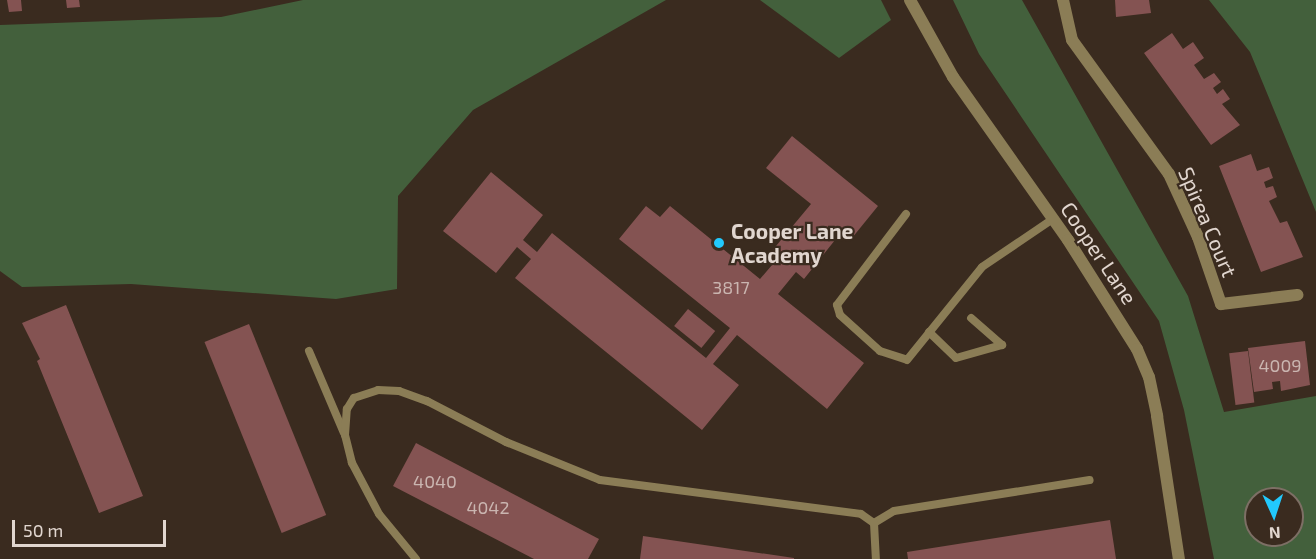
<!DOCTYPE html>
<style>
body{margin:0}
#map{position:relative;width:1316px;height:559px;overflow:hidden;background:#3a2b1f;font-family:"Exo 2",sans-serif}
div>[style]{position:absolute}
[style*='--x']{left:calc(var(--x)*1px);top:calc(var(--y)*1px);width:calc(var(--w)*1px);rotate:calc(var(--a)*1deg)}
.forest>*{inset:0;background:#43603c}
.building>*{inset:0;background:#845352;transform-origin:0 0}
.service>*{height:8px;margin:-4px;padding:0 4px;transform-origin:4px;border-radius:4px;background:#8b7d56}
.minor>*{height:12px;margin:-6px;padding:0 6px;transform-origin:6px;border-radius:6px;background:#8b7d56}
.tertiary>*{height:12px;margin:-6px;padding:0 6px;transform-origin:6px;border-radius:6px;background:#8b7d56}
.dots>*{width:16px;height:16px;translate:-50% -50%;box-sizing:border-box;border:3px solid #3a2b1f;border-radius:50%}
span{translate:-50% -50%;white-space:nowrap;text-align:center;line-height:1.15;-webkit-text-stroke:4.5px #3a2b1f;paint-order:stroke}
.number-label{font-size:18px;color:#cab5b0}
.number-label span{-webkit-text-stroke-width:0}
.street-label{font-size:21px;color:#e1d6cf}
.poi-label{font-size:21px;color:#e1d6cf;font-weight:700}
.left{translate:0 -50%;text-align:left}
.north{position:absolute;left:1244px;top:487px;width:60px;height:60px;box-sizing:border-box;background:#3a2b1f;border:2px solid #7d6f65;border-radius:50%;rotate:177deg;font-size:16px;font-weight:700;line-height:24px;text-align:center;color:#e1d6cf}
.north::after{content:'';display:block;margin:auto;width:21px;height:27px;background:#22c9fd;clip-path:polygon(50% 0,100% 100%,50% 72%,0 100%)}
.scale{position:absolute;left:12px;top:520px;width:154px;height:27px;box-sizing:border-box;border:3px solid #e1d6cf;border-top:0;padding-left:8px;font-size:18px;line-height:21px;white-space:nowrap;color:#e1d6cf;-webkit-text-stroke:4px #3a2b1f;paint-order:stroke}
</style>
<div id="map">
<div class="forest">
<i style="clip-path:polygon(303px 0,666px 0,473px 110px,398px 196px,397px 289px,336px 299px,131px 284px,22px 287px,0 271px,0 25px,221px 17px)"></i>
<i style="clip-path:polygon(760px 0,881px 0,891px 20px,839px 58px)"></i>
<i style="clip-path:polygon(evenodd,953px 0,1022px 0,1188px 296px,1224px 412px,1316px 396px,1316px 559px,1214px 559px,1184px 410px,1159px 321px,979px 54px,953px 0,1256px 499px,1292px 499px,1292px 535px,1256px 535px,1256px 499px)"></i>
<i style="clip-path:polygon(1209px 0,1316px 0,1316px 212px,1250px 52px)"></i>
</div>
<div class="building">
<i style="clip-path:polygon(7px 0,21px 0,22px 11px,9px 12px)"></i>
<i style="clip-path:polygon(66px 0,79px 0,80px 7px,67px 8px)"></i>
<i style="clip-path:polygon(1115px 0,1149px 0,1151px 13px,1116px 17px)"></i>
<i style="clip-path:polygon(1172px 33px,1183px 49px,1193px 42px,1204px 58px,1194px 65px,1204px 79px,1214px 73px,1221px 82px,1213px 88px,1217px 94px,1223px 89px,1230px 99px,1222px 104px,1240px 125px,1211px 145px,1144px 53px)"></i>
<i style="clip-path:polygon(792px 136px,878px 206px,852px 238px,843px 230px,804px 279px,796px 272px,778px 294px,864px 363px,827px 409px,737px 335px,713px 364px,739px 385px,702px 430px,515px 278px,531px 259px,517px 247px,496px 273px,443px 231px,491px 172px,543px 215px,523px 240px,537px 252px,552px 233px,706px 358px,730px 328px,619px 239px,646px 206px,660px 217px,670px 206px,760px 279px,778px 258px,771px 252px,811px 204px,766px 168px)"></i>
<i style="clip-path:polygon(1251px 154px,1257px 171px,1269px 167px,1273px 178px,1264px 182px,1266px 188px,1273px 186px,1277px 197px,1269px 201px,1280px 223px,1287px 221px,1303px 257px,1261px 272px,1219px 166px)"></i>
<i style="clip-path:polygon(66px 305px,143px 496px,99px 513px,37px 361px,40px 359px,22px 323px)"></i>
<i style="left:688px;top:309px;width:35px;height:22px;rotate:39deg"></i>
<i style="left:249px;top:324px;width:206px;height:48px;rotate:68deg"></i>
<i style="clip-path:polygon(1305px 341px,1310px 385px,1281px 391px,1280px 381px,1272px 382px,1273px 389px,1254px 392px,1248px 348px)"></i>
<i style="left:1248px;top:351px;width:52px;height:19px;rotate:83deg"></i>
<i style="clip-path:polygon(416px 443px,599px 539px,588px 559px,534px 559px,393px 486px)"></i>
<i style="clip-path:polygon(1110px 520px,1116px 559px,908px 559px,907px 552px)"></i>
<i style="clip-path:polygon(643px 536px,794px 558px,794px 559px,640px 559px)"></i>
</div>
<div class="service">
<i style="--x:906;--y:214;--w:114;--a:127.2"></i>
<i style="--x:837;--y:305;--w:10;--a:73"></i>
<i style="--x:840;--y:315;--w:54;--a:42"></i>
<i style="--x:880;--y:351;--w:28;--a:18"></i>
<i style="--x:907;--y:360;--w:119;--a:-51.1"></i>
<i style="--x:982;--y:267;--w:86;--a:-34.1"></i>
<i style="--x:929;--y:332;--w:37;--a:44"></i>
<i style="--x:956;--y:358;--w:48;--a:-15.8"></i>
<i style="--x:1002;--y:345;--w:41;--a:-138.9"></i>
<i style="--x:309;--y:351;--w:89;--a:66.9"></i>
<i style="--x:874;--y:523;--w:23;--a:-31"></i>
<i style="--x:894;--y:511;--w:198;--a:-9"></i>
<i style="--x:416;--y:559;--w:58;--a:-129.4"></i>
<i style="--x:379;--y:514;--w:58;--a:-117.9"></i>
<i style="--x:352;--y:463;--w:29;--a:-104"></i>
<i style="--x:345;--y:435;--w:26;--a:-86"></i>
<i style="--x:347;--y:409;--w:13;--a:-58"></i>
<i style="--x:354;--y:398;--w:25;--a:-18"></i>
<i style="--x:378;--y:390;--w:21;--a:3"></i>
<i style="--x:399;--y:391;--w:30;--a:20"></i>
<i style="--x:427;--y:401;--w:89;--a:27.4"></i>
<i style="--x:506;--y:442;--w:101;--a:22"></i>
<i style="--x:600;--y:480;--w:263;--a:7.4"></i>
<i style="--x:861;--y:514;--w:16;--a:35"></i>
<i style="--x:874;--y:523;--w:36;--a:87"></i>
</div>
<div class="minor">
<i style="--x:1063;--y:0;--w:41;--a:77.3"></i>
<i style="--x:1072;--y:40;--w:165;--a:54.1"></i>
<i style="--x:1169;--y:174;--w:69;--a:65.3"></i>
<i style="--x:1198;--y:237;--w:71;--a:71.1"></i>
<i style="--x:1221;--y:304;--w:77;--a:-6.8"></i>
</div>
<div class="tertiary">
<i style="--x:910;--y:0;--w:88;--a:60.8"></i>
<i style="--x:953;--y:77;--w:199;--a:54.8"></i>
<i style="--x:1068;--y:240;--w:129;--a:57.7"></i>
<i style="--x:1137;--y:349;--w:30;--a:67"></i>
<i style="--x:1149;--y:377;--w:40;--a:78"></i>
<i style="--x:1157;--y:416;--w:145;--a:81.3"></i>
</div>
<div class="dots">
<i style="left:719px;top:243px;background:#22c9fd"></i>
</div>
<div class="number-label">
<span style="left:731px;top:287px">3817</span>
<span style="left:1280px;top:365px">4009</span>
<span style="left:435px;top:481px">4040</span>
<span style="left:488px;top:507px">4042</span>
</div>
<div class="street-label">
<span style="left:1208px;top:222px;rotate:67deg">Spirea Court</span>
<span style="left:1099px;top:253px;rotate:56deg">Cooper Lane</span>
</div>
<div class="poi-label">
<span class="left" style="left:731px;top:243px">Cooper Lane<br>Academy</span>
</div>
<div class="north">N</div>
<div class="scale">50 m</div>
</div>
